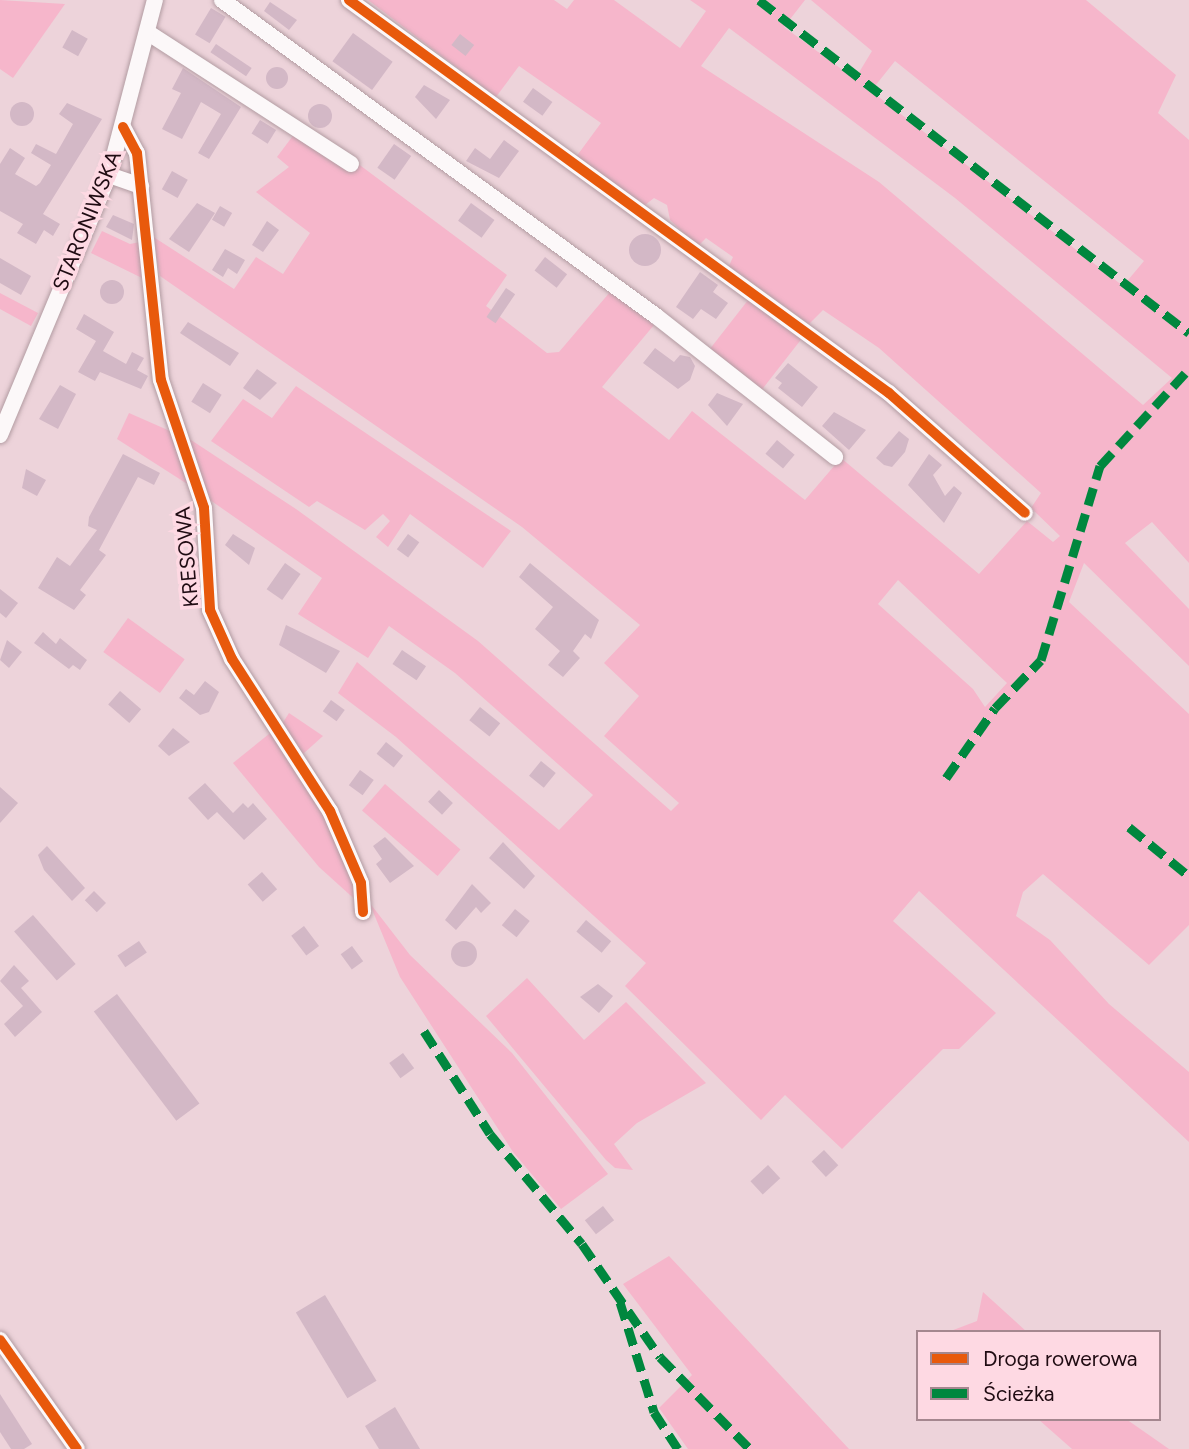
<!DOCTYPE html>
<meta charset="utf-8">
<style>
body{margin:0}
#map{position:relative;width:1189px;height:1449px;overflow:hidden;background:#edd3da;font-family:Figtree,sans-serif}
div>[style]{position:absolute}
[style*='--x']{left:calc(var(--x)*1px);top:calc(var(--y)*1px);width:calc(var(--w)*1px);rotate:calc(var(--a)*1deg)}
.green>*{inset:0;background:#f6b6cb;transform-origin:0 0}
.building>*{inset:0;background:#d3b8c6;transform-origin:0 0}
.round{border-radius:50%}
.roads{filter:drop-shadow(0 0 2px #b29ca2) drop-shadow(0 0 2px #b29ca2)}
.minor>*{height:16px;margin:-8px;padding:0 8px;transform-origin:8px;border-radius:8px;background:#fcf8f9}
.quiet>*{height:9px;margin-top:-4.5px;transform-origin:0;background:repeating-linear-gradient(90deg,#00873e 0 18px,transparent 0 27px)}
.cycleway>*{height:10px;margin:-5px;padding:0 5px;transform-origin:5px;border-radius:5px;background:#e8590c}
span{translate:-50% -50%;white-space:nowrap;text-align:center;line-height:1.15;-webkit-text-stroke:7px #fed9e3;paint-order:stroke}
.street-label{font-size:21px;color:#1f0b12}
.legend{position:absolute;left:916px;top:1330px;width:245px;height:91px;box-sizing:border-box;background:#fed9e3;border:2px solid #a5878f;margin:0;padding:9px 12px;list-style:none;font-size:21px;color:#1f0b12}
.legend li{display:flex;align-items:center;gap:14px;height:35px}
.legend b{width:35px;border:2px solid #a5878f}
</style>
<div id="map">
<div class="green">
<i style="clip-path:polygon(0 0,65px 4px,13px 78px,0 69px)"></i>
<i style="clip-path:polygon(evenodd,368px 0,554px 0,567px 9px,574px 0,614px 0,680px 48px,706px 11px,690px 0,805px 0,784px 27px,855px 79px,872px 51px,811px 0,1086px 0,1176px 75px,1158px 113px,1189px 140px,1189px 563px,1152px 522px,1125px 543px,1189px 609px,1189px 666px,1084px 563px,1069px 602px,1189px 714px,1189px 925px,1149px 965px,1043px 874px,1023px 892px,1016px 916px,1050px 940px,1109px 1004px,1189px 1072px,1189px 1142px,919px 891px,893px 921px,996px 1013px,959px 1049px,943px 1049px,842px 1149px,785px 1095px,761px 1120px,625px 986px,646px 963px,396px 737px,338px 693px,357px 662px,559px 830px,593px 795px,455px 673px,389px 626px,368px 658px,298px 614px,322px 578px,210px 500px,188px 438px,296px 509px,478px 641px,671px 811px,679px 803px,604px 736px,639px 696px,604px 663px,640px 625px,522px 527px,160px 276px,152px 236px,234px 289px,256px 257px,283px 274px,310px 233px,256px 192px,289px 167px,277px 157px,295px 133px,357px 163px,507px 275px,486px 306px,547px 353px,559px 352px,610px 292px,654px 325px,602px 387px,669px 440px,692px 411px,805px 500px,841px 458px,979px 574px,1027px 521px,1053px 542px,1060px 536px,1031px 508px,1041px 493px,879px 348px,823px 310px,809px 324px,729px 266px,733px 257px,706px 238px,699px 245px,684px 233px,670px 220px,667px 205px,654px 198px,645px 205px,576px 157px,601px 123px,519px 66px,496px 97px,368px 0,729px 28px,955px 198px,1172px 378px,1143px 405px,879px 182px,701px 66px,729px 28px,368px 0,895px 61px,1144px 261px,1123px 286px,871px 91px,895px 61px,368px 0,898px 580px,1007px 683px,985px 707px,973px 689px,878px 604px,898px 580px)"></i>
<i style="clip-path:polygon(102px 231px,130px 244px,140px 242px,142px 278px,91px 253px)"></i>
<i style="clip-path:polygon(0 293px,38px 313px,31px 326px,0 309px)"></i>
<i style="left:752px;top:295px;width:66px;height:70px;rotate:38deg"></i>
<i style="clip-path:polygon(296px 386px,511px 531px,483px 568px,410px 514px,388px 547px,376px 537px,390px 521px,383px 514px,365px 530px,317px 501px,309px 507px,211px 441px,243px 399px,272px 418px)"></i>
<i style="clip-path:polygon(129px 413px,170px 431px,192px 487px,117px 439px)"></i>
<i style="left:128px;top:618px;width:70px;height:42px;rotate:36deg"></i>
<i style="clip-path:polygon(289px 713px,323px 736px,303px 754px,282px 724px)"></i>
<i style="clip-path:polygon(274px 730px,301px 768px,348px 862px,360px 904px,319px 867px,233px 763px)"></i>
<i style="left:385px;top:784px;width:100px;height:35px;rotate:41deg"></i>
<i style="clip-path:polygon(369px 902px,410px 955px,512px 1053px,608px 1174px,561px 1209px,513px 1152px,400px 977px)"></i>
<i style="clip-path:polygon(527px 978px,584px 1040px,626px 1002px,706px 1083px,637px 1123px,614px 1144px,633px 1170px,615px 1168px,606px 1160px,486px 1016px)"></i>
<i style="clip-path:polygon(669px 1256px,686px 1274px,849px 1449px,688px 1449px,659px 1408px,692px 1375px,623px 1284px)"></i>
<i style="clip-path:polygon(983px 1292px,1027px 1332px,948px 1332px,977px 1321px)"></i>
<i style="clip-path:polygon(1038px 1419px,1126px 1419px,1169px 1449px,1072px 1449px)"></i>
</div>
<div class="building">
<i style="clip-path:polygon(270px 2px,297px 20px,289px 30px,264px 11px)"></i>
<i style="left:211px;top:8px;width:17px;height:31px;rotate:31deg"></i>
<i style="left:72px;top:30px;width:18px;height:20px;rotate:29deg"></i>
<i style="left:353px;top:33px;width:49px;height:35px;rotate:36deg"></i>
<i style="left:460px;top:34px;width:18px;height:14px;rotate:38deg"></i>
<i style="left:216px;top:44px;width:43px;height:10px;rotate:34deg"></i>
<i class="round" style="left:266px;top:67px;width:22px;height:22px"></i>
<i style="clip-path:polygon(183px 68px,241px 107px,209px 159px,198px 153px,221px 114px,201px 102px,182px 139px,162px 129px,181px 93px,172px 89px)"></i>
<i style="clip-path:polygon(424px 85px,450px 100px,436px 119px,415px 97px)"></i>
<i style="left:533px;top:88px;width:24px;height:17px;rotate:36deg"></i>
<i class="round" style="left:10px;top:102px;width:24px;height:24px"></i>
<i style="clip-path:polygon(67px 103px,102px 119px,43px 214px,60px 224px,53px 236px,44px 230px,36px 244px,17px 233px,23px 224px,0 211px,0 164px,10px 148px,25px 158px,15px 174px,36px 186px,40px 183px,51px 165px,31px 153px,36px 144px,56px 154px,73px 124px,59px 114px)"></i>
<i class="round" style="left:308px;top:104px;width:24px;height:24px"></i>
<i style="left:260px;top:120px;width:19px;height:16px;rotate:32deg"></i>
<i style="clip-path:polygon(504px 140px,519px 151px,499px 178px,466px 161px,475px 148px,490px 159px)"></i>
<i style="left:394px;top:144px;width:21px;height:29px;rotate:35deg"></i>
<i style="left:172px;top:171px;width:18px;height:21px;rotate:29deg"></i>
<i style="clip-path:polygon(197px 203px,215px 213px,189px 252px,169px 239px)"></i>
<i style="left:471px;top:203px;width:29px;height:22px;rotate:36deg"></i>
<i style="left:220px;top:206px;width:14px;height:16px;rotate:30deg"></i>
<i style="clip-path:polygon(113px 215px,134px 224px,132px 240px,106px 227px)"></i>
<i style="clip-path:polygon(267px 221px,279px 230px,263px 252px,252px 245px)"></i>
<i class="round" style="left:629px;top:234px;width:32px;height:32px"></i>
<i style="clip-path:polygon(225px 249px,245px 260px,237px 274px,228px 268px,223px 277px,212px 270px)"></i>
<i style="left:545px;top:257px;width:28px;height:17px;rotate:38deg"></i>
<i style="clip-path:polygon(0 258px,31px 276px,21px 295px,0 283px)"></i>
<i style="clip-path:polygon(700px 272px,718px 285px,713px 292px,728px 303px,716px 319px,701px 309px,693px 319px,676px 307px)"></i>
<i class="round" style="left:100px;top:280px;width:24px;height:24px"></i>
<i style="left:506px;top:288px;width:11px;height:35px;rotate:34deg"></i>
<i style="clip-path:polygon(84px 314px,114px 332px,103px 351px,126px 364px,132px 352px,144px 358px,137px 370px,148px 376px,141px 389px,100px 372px,95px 381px,78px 372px,96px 341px,76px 329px)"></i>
<i style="clip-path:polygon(188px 322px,239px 353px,230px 366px,180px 333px)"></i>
<i style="clip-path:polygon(655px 348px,674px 362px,680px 355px,690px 357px,695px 366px,690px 380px,678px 389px,643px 363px)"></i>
<i style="clip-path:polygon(788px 363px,818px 387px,802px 407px,778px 388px,782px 383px,775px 378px)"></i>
<i style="clip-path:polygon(257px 369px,277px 383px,260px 400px,243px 388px)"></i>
<i style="left:203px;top:383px;width:22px;height:22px;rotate:32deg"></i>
<i style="clip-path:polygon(60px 385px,76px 394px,58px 429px,39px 419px)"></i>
<i style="clip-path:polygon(717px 393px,743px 404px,727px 426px,708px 405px)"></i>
<i style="clip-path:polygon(834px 412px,866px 430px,849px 450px,822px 426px)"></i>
<i style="clip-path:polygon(899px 431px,909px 439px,905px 452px,892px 467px,884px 465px,876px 458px)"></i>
<i style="left:777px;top:440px;width:23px;height:18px;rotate:40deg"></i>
<i style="clip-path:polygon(123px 454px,160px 473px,154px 485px,138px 477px,99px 550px,106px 555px,80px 590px,86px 595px,74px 610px,38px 588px,57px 557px,70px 566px,97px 530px,88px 526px,89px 517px)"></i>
<i style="clip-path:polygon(929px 454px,942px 465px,933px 475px,945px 496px,954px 486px,962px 493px,944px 523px,908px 485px)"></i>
<i style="clip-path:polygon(26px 469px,46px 480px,37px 496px,22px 488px)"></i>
<i style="clip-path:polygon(233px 534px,255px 548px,249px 565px,225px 545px)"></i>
<i style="left:408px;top:534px;width:14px;height:19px;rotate:36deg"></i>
<i style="left:285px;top:563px;width:19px;height:32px;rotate:35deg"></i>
<i style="clip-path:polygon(530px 563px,599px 620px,591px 639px,585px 634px,573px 651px,580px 658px,563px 677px,548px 665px,560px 651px,535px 629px,553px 607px,519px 577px)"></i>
<i style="clip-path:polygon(0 589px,18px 603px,6px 618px,0 613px)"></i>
<i style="clip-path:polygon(286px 625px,340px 651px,326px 673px,279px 645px)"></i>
<i style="clip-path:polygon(43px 632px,56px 644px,60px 638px,87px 660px,80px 670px,73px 665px,69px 669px,34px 643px)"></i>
<i style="clip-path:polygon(7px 640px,22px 652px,9px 668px,0 660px)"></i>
<i style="left:402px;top:650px;width:29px;height:17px;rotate:34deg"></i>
<i style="clip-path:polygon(205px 681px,219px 692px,209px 712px,200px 715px,179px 698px,186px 689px,194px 695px)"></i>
<i style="left:120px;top:691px;width:28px;height:18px;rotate:41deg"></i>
<i style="left:331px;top:700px;width:17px;height:14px;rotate:36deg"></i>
<i style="left:480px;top:707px;width:26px;height:17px;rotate:39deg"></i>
<i style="clip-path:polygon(173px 728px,190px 742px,169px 756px,158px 746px)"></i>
<i style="left:386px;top:742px;width:22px;height:15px;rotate:39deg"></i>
<i style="left:541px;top:761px;width:19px;height:19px;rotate:39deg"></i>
<i style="left:360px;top:770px;width:17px;height:19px;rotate:36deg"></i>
<i style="clip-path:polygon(205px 783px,233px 813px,243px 803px,248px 808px,253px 803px,267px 819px,244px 840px,217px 812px,208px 820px,188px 798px)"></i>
<i style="clip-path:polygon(0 787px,18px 803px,0 823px)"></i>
<i style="left:439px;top:790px;width:19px;height:16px;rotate:43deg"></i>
<i style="clip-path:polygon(385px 837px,414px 866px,390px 883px,376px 864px,382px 859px,373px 846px)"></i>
<i style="clip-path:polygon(503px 842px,535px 876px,524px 889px,489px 858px)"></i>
<i style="clip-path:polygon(47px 846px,85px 888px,72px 901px,44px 870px,38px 855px)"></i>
<i style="left:262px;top:872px;width:23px;height:19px;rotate:49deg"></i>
<i style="clip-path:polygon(472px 884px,491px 903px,481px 913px,476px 907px,456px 930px,445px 920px)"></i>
<i style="left:94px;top:891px;width:17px;height:13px;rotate:45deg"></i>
<i style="left:515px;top:909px;width:19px;height:21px;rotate:39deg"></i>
<i style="left:33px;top:915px;width:65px;height:25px;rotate:49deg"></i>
<i style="left:586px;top:920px;width:33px;height:15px;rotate:40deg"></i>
<i style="left:304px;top:926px;width:25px;height:16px;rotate:53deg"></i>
<i style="left:139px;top:941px;width:14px;height:26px;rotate:56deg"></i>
<i class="round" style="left:451px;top:941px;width:26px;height:26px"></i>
<i style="left:352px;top:946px;width:19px;height:14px;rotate:54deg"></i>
<i style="clip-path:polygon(14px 965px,29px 981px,21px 988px,42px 1012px,15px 1037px,4px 1024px,23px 1006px,0 981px)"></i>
<i style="clip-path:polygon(598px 984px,613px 996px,599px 1013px,580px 997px)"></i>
<i style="left:117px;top:994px;width:137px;height:29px;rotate:53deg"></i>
<i style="left:403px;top:1053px;width:19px;height:17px;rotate:54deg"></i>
<i style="left:824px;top:1150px;width:21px;height:17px;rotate:47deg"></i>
<i style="left:768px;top:1165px;width:18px;height:24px;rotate:47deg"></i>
<i style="left:603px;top:1206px;width:18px;height:23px;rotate:52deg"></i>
<i style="left:325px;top:1295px;width:100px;height:34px;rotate:59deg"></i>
<i style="clip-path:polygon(0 1394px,32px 1444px,24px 1449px,11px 1449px,0 1432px)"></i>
<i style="clip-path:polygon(395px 1407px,420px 1449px,379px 1449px,365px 1426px)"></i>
</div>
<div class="roads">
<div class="minor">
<i style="--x:222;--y:0;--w:537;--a:36.06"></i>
<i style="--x:656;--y:316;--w:228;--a:38.2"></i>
<i style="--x:349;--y:0;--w:668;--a:36.05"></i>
<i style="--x:889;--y:393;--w:181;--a:41.4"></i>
<i style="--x:147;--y:32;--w:243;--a:32.9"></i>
<i style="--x:123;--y:127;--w:30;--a:62"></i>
<i style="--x:137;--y:153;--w:228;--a:84"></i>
<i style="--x:161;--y:380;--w:135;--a:71.4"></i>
<i style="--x:204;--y:508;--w:102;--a:86.6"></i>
<i style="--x:210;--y:610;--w:54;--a:65.8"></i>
<i style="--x:232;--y:659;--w:181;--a:57.2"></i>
<i style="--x:330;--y:811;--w:78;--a:66.7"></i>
<i style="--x:361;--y:883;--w:29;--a:86"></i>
<i style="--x:109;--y:175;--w:34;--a:19"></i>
<i style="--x:0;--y:435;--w:282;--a:-67.3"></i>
<i style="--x:109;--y:175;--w:181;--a:-75.3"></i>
<i style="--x:0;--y:1340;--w:133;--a:54.8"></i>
</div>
</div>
<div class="quiet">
<i style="--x:759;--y:0;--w:544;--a:37.75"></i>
<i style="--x:946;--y:778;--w:85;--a:-55"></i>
<i style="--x:995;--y:708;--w:66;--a:-46.2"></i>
<i style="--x:1041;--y:660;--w:203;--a:-73.1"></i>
<i style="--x:1100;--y:466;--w:132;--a:-47.5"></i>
<i style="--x:1129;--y:827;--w:77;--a:39.2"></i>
<i style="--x:424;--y:1031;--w:122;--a:57.3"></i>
<i style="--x:490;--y:1134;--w:143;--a:50.1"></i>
<i style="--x:582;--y:1244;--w:137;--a:55.4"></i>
<i style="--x:660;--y:1357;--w:129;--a:45.6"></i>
<i style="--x:620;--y:1302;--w:115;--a:72.8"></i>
<i style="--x:654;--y:1412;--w:44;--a:57"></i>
</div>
<div class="cycleway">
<i style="--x:349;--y:0;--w:668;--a:36.05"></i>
<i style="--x:889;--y:393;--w:181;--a:41.4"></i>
<i style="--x:123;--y:127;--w:30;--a:62"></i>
<i style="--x:137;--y:153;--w:228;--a:84"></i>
<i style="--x:161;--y:380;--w:135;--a:71.4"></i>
<i style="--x:204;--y:508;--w:102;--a:86.6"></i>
<i style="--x:210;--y:610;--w:54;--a:65.8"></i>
<i style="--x:232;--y:659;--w:181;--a:57.2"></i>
<i style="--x:330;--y:811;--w:78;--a:66.7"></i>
<i style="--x:361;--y:883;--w:29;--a:86"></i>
<i style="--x:0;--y:1340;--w:133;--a:54.8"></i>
</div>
<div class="street-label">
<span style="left:87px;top:221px;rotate:-68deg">STARONIWSKA</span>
<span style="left:187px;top:557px;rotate:-95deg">KRESOWA</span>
</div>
<ul class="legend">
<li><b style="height:9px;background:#e8590c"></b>Droga rowerowa</li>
<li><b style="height:9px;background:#00873e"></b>Ścieżka</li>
</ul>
</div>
